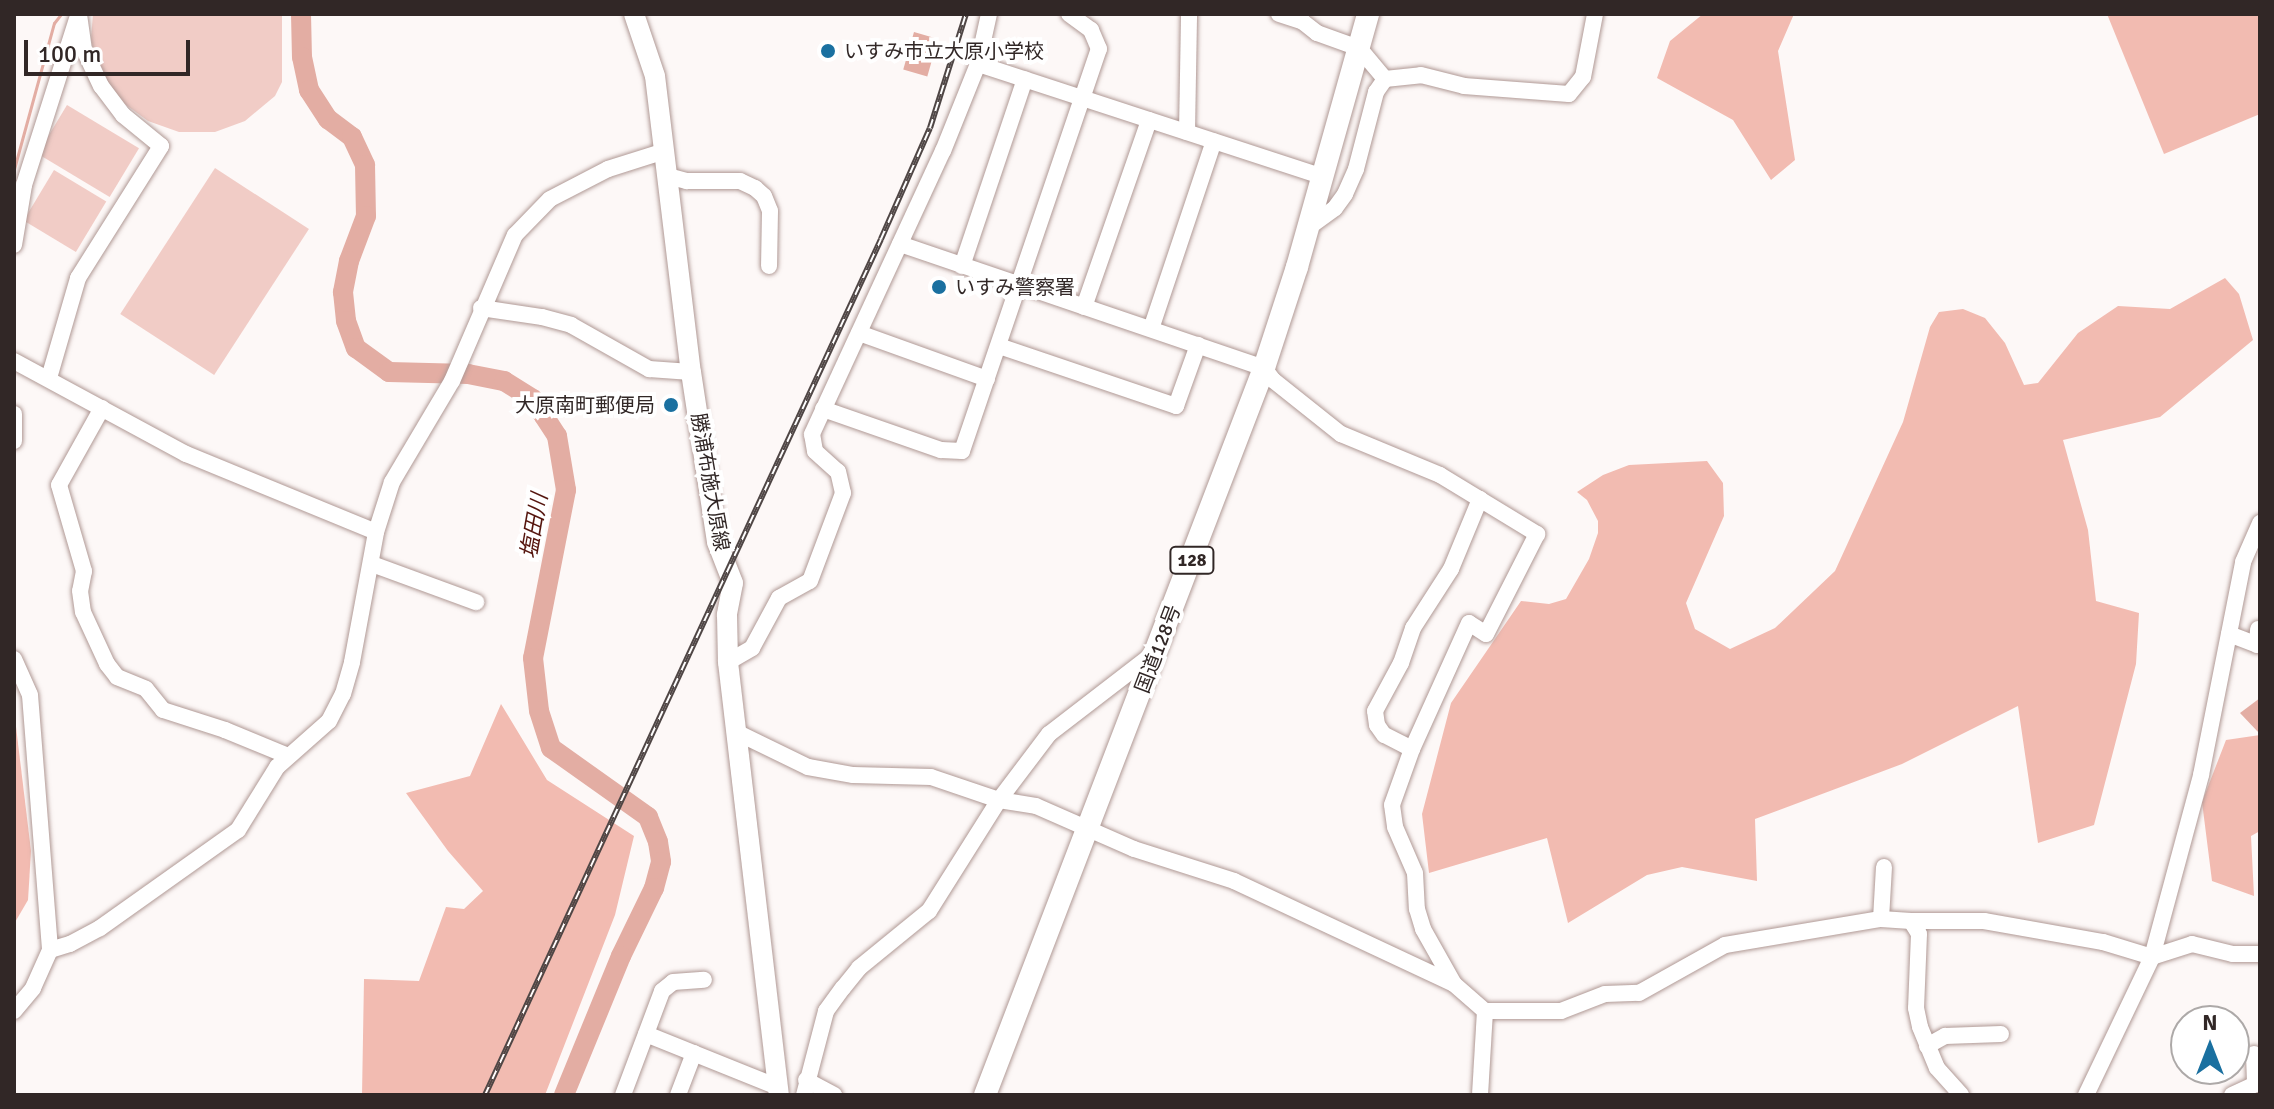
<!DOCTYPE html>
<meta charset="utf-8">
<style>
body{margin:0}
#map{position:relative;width:2274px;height:1109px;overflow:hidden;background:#fdf8f7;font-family:Signika,"Noto Sans JP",sans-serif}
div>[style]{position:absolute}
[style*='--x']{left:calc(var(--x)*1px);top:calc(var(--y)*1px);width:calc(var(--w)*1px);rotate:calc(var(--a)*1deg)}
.green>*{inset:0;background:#f1ccc6;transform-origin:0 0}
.forest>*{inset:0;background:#f2bbb1}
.water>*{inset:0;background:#e3ada3;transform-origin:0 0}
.stream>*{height:3px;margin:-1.5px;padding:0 1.5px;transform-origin:1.5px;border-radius:1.5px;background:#e3ada3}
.river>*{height:20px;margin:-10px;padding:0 10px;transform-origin:10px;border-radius:10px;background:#e3ada3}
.roads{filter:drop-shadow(0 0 2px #b09995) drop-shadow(0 0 2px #b09995)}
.minor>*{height:16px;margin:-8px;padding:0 8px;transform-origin:8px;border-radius:8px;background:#fff}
.major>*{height:20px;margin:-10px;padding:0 10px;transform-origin:10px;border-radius:10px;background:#fff}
.highway>*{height:22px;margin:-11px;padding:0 11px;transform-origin:11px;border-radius:11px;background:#fff}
.rail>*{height:6px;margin-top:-3px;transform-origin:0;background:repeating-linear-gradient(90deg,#fff 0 9px,#4f4645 0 18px);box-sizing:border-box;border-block:2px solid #4f4645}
.dots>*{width:22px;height:22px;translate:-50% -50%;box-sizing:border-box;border:4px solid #fff;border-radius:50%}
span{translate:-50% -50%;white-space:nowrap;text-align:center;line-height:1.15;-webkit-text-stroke:8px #fff;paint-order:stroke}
.shield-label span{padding:2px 6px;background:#fff;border:2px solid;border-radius:6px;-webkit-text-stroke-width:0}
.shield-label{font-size:18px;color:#312726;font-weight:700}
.poi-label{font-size:20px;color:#312726}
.left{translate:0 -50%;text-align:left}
.right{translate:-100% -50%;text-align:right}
.street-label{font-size:20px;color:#312726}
.water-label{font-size:22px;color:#55150e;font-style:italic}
.frame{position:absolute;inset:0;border:16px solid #312726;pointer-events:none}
.north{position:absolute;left:2170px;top:1005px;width:80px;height:80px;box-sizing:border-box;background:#fff;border:2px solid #ada9a8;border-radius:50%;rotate:0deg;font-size:22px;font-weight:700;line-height:32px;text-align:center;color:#312726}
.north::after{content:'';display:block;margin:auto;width:28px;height:36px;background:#1a70a0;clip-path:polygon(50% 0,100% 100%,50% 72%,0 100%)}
.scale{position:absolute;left:24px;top:40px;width:166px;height:36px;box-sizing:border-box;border:4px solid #312726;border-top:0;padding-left:10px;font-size:24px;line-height:28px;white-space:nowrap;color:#312726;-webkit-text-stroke:6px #fff;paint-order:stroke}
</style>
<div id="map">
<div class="green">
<i style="clip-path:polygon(93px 14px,282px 14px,282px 82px,275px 96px,245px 121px,215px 132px,179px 132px,148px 121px,114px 96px,96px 63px,91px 39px)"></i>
<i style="left:67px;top:105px;width:84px;height:57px;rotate:31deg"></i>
<i style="left:215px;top:168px;width:112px;height:174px;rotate:33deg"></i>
<i style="left:54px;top:170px;width:61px;height:59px;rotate:31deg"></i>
</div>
<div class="forest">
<i style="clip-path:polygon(1703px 14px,1794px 14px,1778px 51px,1795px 160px,1771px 180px,1733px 120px,1657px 78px,1670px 41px)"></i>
<i style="clip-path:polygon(2107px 14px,2260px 14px,2260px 114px,2164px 154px)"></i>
<i style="clip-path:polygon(2225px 278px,2239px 294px,2253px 340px,2160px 417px,2063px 440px,2088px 530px,2096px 601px,2139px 613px,2136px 664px,2094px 825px,2038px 843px,2018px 706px,1902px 764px,1755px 819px,1757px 881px,1682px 867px,1647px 875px,1568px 923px,1547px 838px,1429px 873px,1422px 814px,1451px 703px,1521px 601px,1549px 604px,1566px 599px,1589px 559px,1598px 533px,1598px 521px,1587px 500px,1577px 492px,1603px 475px,1629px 465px,1707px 461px,1723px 483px,1724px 516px,1686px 603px,1695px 629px,1730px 649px,1775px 628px,1835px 571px,1903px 422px,1930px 327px,1939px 312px,1963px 309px,1985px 318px,2005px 343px,2024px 385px,2038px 383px,2078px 333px,2118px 306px,2170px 309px)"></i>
<i style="clip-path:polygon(501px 704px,547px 780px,634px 836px,615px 915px,545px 1095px,362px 1095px,364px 979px,419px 981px,446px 907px,464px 909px,483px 891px,448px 851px,406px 793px,470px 776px)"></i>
<i style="clip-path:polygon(14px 710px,31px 851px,28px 900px,14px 924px)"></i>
<i style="clip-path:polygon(2260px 735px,2260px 831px,2251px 836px,2254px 896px,2212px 881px,2202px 802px,2226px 740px)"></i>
</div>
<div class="water">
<i style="left:914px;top:32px;width:25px;height:39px;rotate:16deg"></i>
<i style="clip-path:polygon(2260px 698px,2260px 733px,2259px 733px,2240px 713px)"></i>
</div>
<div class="stream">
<i style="--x:14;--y:169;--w:151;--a:-74.7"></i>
<i style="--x:54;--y:23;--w:11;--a:-52"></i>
</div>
<div class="river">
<i style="--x:301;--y:14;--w:43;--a:88.7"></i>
<i style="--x:302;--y:57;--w:34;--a:78"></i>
<i style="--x:309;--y:90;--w:35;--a:57"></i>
<i style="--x:328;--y:119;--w:30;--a:37"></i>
<i style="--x:352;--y:137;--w:31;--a:65"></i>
<i style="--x:365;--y:165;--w:51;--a:88.9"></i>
<i style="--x:366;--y:216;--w:48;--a:110.7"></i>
<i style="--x:349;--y:261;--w:32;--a:101"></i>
<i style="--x:343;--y:292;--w:29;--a:84"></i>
<i style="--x:346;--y:321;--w:29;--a:70"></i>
<i style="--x:356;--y:348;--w:41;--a:36"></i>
<i style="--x:389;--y:372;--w:79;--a:1.5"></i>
<i style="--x:468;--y:374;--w:37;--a:11"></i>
<i style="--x:504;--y:381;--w:34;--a:32"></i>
<i style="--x:533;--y:399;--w:20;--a:57"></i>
<i style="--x:544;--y:416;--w:24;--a:57"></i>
<i style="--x:557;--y:436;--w:55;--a:80.5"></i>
<i style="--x:566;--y:490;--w:171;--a:101.1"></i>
<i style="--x:533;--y:658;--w:53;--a:83.5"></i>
<i style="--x:539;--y:711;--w:39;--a:72"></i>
<i style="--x:551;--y:748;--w:119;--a:35.4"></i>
<i style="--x:648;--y:817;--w:27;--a:68"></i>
<i style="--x:658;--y:842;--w:20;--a:81"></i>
<i style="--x:661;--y:862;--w:27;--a:105"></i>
<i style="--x:654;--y:888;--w:76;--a:115.9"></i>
<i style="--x:621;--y:956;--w:150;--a:112.3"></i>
</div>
<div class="roads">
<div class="minor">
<i style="--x:1279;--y:14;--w:25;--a:18"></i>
<i style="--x:1303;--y:22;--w:18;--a:38"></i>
<i style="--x:1317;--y:33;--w:45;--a:19.7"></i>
<i style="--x:1359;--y:48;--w:40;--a:50"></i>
<i style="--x:1385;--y:79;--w:36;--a:-6"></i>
<i style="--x:1421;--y:75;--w:44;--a:14.3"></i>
<i style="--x:1464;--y:86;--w:105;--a:4.4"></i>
<i style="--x:1569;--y:94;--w:22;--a:-51"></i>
<i style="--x:1583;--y:77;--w:64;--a:-79.2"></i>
<i style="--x:978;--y:64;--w:363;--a:18.1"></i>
<i style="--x:1187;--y:132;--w:118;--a:-89"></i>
<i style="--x:668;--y:176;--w:20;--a:15"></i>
<i style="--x:687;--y:181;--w:53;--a:0"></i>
<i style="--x:740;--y:181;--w:17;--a:25"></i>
<i style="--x:755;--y:188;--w:12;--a:42"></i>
<i style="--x:764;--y:196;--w:16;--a:68"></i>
<i style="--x:770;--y:211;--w:55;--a:91"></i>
<i style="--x:1309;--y:227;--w:32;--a:-36"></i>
<i style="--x:1335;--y:208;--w:17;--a:-54"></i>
<i style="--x:1345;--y:194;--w:27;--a:-66"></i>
<i style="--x:1356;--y:169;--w:80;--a:-75.4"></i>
<i style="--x:1376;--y:92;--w:16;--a:-55"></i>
<i style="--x:900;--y:244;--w:385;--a:18.8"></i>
<i style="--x:1264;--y:368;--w:15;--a:53"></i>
<i style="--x:1273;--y:380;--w:87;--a:38.5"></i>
<i style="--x:1341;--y:434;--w:107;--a:22.5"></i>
<i style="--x:1440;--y:475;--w:114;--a:31.3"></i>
<i style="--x:1537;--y:534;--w:112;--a:117"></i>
<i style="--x:1486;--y:634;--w:20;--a:-147"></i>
<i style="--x:1469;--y:623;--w:138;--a:114.3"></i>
<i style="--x:1412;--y:749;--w:59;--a:109.7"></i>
<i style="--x:1392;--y:805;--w:22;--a:82"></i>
<i style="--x:1395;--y:827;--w:50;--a:66.5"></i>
<i style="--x:1415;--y:873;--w:36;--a:87"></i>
<i style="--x:1417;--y:909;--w:21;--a:73"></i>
<i style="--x:1423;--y:929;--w:63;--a:60.6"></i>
<i style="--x:14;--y:245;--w:61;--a:-80.5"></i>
<i style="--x:24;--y:185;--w:174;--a:-72.3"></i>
<i style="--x:962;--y:266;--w:197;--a:-71.4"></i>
<i style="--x:1084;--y:307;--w:198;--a:-70.8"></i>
<i style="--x:481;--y:308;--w:62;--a:8.4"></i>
<i style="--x:542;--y:317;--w:30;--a:15"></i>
<i style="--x:571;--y:325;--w:90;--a:29.4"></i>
<i style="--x:649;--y:369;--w:42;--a:4.1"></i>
<i style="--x:1151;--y:329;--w:198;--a:-71.5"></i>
<i style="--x:859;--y:333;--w:136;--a:19.8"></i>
<i style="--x:999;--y:346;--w:187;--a:18.7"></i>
<i style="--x:1176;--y:406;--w:65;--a:-70.2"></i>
<i style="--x:14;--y:361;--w:196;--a:28.4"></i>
<i style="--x:186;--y:454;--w:205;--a:22.3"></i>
<i style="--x:49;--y:378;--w:104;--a:-73.8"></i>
<i style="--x:78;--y:278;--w:156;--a:-57.8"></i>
<i style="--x:161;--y:146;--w:49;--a:-140.8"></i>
<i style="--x:123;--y:115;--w:36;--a:-127"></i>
<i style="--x:101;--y:86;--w:40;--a:-115"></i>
<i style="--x:84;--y:50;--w:36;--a:-98"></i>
<i style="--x:102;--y:408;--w:88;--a:119.2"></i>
<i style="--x:59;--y:485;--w:90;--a:73.8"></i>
<i style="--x:84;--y:571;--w:20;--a:101"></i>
<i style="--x:80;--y:591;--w:21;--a:82"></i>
<i style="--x:83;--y:612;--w:57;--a:65.2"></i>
<i style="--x:107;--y:664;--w:16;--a:52"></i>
<i style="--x:117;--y:677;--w:31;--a:22"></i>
<i style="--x:146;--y:689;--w:27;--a:51"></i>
<i style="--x:163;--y:710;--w:65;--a:17.9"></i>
<i style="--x:225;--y:730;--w:68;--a:22.4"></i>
<i style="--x:823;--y:409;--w:125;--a:19.2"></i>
<i style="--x:941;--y:450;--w:21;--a:3"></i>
<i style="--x:962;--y:451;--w:425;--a:-71.2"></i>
<i style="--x:1099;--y:49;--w:21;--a:-113"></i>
<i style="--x:1091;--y:30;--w:27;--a:-144"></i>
<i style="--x:14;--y:414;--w:27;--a:90"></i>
<i style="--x:372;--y:564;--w:111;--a:20.1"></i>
<i style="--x:2229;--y:634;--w:30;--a:21"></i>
<i style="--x:2257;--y:645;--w:16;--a:-86"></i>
<i style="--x:14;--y:659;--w:39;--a:66"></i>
<i style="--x:30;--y:695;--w:256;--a:85.5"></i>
<i style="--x:728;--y:662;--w:28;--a:-30"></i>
<i style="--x:752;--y:648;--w:57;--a:-61.6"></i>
<i style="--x:779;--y:598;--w:35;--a:-29"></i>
<i style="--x:810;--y:581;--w:94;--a:-69.4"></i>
<i style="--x:843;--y:493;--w:22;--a:-103"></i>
<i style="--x:838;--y:472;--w:31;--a:-138"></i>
<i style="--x:815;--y:451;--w:17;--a:-100"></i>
<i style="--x:812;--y:434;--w:312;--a:-65.2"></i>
<i style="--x:943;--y:151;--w:94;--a:-68.1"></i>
<i style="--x:978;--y:64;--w:51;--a:-77.6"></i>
<i style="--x:736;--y:732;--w:80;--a:25.9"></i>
<i style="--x:808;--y:767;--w:46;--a:10.1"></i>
<i style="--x:853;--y:775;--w:78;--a:1.5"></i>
<i style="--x:931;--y:777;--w:72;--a:18.7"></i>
<i style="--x:999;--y:800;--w:37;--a:9"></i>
<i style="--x:1036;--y:806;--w:107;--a:23.7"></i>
<i style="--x:1134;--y:849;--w:105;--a:17.7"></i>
<i style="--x:1234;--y:881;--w:243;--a:25.1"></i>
<i style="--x:1454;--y:984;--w:41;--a:41.1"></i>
<i style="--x:1485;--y:1011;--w:76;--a:0"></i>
<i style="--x:1561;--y:1011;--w:47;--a:-21.1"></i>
<i style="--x:1605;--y:994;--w:34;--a:-2"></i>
<i style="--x:1639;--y:993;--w:98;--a:-29.2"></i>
<i style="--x:1725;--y:945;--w:158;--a:-9.5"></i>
<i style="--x:1881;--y:919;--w:30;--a:4"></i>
<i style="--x:1911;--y:921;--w:15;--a:58"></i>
<i style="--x:1919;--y:934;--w:74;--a:92.3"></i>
<i style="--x:1916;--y:1008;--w:19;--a:78"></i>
<i style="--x:1920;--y:1027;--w:44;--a:67.5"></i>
<i style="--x:1937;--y:1068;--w:36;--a:48"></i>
<i style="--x:1412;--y:749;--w:31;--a:-153"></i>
<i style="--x:1384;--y:735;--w:12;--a:-125"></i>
<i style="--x:1377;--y:725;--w:14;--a:-98"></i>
<i style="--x:1375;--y:711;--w:55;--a:-61.6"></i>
<i style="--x:1401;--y:663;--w:37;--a:-71"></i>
<i style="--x:1413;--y:628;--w:70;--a:-57.2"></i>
<i style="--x:1451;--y:569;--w:76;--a:-67.5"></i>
<i style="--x:1881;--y:919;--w:52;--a:-86.7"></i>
<i style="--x:1911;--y:921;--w:73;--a:0"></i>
<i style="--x:1984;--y:921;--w:121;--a:10"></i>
<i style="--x:2103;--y:942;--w:51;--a:17"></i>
<i style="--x:2152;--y:957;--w:42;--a:-18"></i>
<i style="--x:2192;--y:944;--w:42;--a:13.7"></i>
<i style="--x:2233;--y:954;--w:27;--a:0"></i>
<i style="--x:14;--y:1011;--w:30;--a:-50"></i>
<i style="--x:33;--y:988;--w:42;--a:-65.9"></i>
<i style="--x:50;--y:950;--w:21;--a:-17"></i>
<i style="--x:70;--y:944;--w:34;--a:-28"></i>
<i style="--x:100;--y:928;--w:169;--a:-35.4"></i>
<i style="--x:238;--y:830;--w:74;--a:-58.2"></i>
<i style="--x:277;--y:767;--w:69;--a:-41.5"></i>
<i style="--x:329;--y:721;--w:30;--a:-63"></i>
<i style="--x:343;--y:694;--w:33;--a:-74"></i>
<i style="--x:352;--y:662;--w:132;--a:-79.5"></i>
<i style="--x:376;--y:532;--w:52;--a:-72.3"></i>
<i style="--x:392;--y:482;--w:117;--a:-59.3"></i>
<i style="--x:452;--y:381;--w:159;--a:-66.7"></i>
<i style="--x:515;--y:235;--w:50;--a:-45.8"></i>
<i style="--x:550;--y:199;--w:65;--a:-27.3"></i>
<i style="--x:608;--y:169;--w:60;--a:-17.5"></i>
<i style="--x:646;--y:1034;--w:142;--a:21.9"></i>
<i style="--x:1927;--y:1046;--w:21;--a:-29"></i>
<i style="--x:1945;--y:1036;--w:56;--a:-2"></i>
<i style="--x:2254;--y:1054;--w:30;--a:88"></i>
<i style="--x:806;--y:1080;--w:32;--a:28"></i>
<i style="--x:623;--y:1095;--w:111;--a:-69.4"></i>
<i style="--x:662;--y:991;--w:14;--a:-39"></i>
<i style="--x:673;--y:982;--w:31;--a:-4"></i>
<i style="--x:678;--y:1095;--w:45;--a:-69.1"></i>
<i style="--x:804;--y:1095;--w:87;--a:-75.3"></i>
<i style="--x:826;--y:1011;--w:29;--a:-54"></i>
<i style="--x:843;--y:988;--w:26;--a:-51"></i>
<i style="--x:859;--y:968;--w:90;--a:-39.2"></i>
<i style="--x:929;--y:911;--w:131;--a:-57.8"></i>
<i style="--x:999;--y:800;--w:83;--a:-52.9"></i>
<i style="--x:1049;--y:734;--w:133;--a:-37.6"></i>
<i style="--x:1480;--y:1095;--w:84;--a:-86.6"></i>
<i style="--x:2086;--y:1095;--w:153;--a:-64.4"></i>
<i style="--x:2152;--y:957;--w:188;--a:-74.9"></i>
<i style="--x:2201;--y:775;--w:217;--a:-78.8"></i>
<i style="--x:2243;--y:562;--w:43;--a:-66.4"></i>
<i style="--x:2232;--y:1095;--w:31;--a:-25"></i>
</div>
<div class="major">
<i style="--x:634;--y:14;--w:65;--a:71.3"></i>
<i style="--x:655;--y:76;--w:298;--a:83.1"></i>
<i style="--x:691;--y:372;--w:172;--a:81.3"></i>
<i style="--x:717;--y:542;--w:44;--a:68.7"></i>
<i style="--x:733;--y:583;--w:33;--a:101"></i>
<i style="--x:727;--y:615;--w:47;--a:88.8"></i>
<i style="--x:728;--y:662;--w:436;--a:83.3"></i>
</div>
<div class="highway">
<i style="--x:985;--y:1095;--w:779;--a:-69"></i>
<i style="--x:1264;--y:368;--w:106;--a:-71.9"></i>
<i style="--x:1297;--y:267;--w:263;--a:-74.3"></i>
</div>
</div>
<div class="rail">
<i style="--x:485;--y:1095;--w:943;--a:-65.17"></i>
<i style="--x:881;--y:239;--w:121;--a:-66.2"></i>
<i style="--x:930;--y:128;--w:120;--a:-72.5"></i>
</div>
<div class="dots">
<i style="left:828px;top:51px;background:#1a70a0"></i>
<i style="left:939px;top:287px;background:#1a70a0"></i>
<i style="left:671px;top:405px;background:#1a70a0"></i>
</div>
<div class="shield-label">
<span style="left:1192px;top:560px">128</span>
</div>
<div class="poi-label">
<span class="left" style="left:844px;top:51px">いすみ市立大原小学校</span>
<span class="left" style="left:955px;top:287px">いすみ警察署</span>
<span class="right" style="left:655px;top:405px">大原南町郵便局</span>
</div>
<div class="street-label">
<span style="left:710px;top:482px;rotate:80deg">勝浦布施大原線</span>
<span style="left:1158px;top:649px;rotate:-69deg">国道128号</span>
</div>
<div class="water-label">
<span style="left:534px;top:526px;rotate:-80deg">塩田川</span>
</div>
<div class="frame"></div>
<div class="north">N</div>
<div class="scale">100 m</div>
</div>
